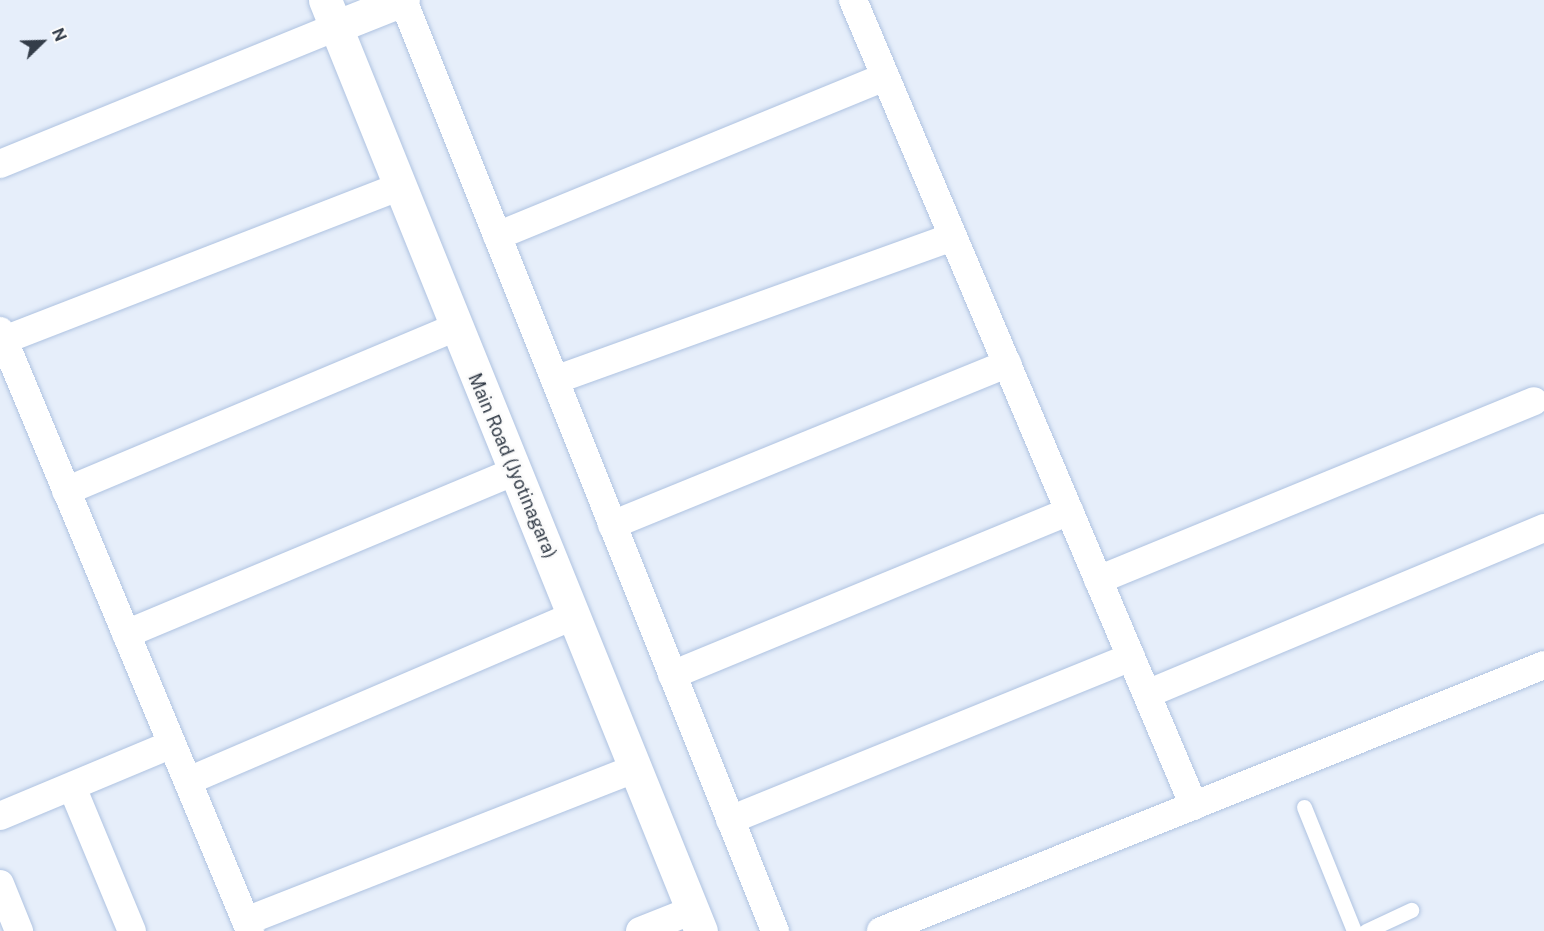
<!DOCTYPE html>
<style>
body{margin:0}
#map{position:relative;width:1544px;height:931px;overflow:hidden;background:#e6eefa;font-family:"Public Sans",sans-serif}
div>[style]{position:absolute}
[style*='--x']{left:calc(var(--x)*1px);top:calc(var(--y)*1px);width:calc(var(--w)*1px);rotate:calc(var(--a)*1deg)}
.roads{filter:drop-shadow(0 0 2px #afc3e1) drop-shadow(0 0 2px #afc3e1)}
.service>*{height:15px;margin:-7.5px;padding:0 7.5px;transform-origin:7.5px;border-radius:7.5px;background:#fff}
.minor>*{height:28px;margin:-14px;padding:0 14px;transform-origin:14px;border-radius:14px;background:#fff}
.tertiary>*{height:33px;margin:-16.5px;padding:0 16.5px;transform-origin:16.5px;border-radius:16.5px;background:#fff}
span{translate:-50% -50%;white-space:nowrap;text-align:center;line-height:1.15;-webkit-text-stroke:5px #fbfbfb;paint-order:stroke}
.street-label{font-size:18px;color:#343d49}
.north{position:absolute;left:12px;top:12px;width:60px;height:60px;-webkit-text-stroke:4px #fbfbfb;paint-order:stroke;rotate:67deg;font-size:16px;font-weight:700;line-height:24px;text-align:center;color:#343d49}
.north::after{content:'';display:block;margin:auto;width:21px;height:27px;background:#343d49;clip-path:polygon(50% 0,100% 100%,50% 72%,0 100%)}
</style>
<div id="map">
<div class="roads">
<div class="service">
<i style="--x:1304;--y:807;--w:134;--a:68"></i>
<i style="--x:1366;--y:931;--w:50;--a:-25"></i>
</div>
<div class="minor">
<i style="--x:403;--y:0;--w:1003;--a:68.22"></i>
<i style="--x:853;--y:0;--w:875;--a:67.07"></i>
<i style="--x:0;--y:164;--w:362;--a:-22.2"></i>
<i style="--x:497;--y:236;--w:419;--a:-22.3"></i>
<i style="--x:0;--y:331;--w:650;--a:67.38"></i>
<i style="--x:4;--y:340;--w:423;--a:-21.2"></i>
<i style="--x:555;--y:380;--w:423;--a:-19.8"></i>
<i style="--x:66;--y:491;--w:421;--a:-22.8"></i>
<i style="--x:612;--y:525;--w:427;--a:-22.2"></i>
<i style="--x:1098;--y:580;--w:471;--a:-22.3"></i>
<i style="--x:126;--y:634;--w:420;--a:-22.7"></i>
<i style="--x:672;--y:675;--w:430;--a:-22.4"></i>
<i style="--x:1147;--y:694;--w:430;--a:-22.7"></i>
<i style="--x:188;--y:781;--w:421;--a:-23.2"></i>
<i style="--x:72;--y:787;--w:156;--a:67.4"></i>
<i style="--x:0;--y:816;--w:186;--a:-22.7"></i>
<i style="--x:730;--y:820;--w:433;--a:-22.1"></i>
<i style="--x:0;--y:884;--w:51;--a:68"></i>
<i style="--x:246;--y:921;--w:416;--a:-21.4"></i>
<i style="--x:640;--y:931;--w:57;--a:-21.6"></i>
<i style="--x:881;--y:931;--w:714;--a:-21.86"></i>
</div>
<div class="tertiary">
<i style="--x:325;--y:0;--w:1004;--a:68.01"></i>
<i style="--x:335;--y:27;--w:73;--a:-21.7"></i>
</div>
</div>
<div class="street-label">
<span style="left:512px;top:466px;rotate:67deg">Main Road (Jyotinagara)</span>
</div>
<div class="north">N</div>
</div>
